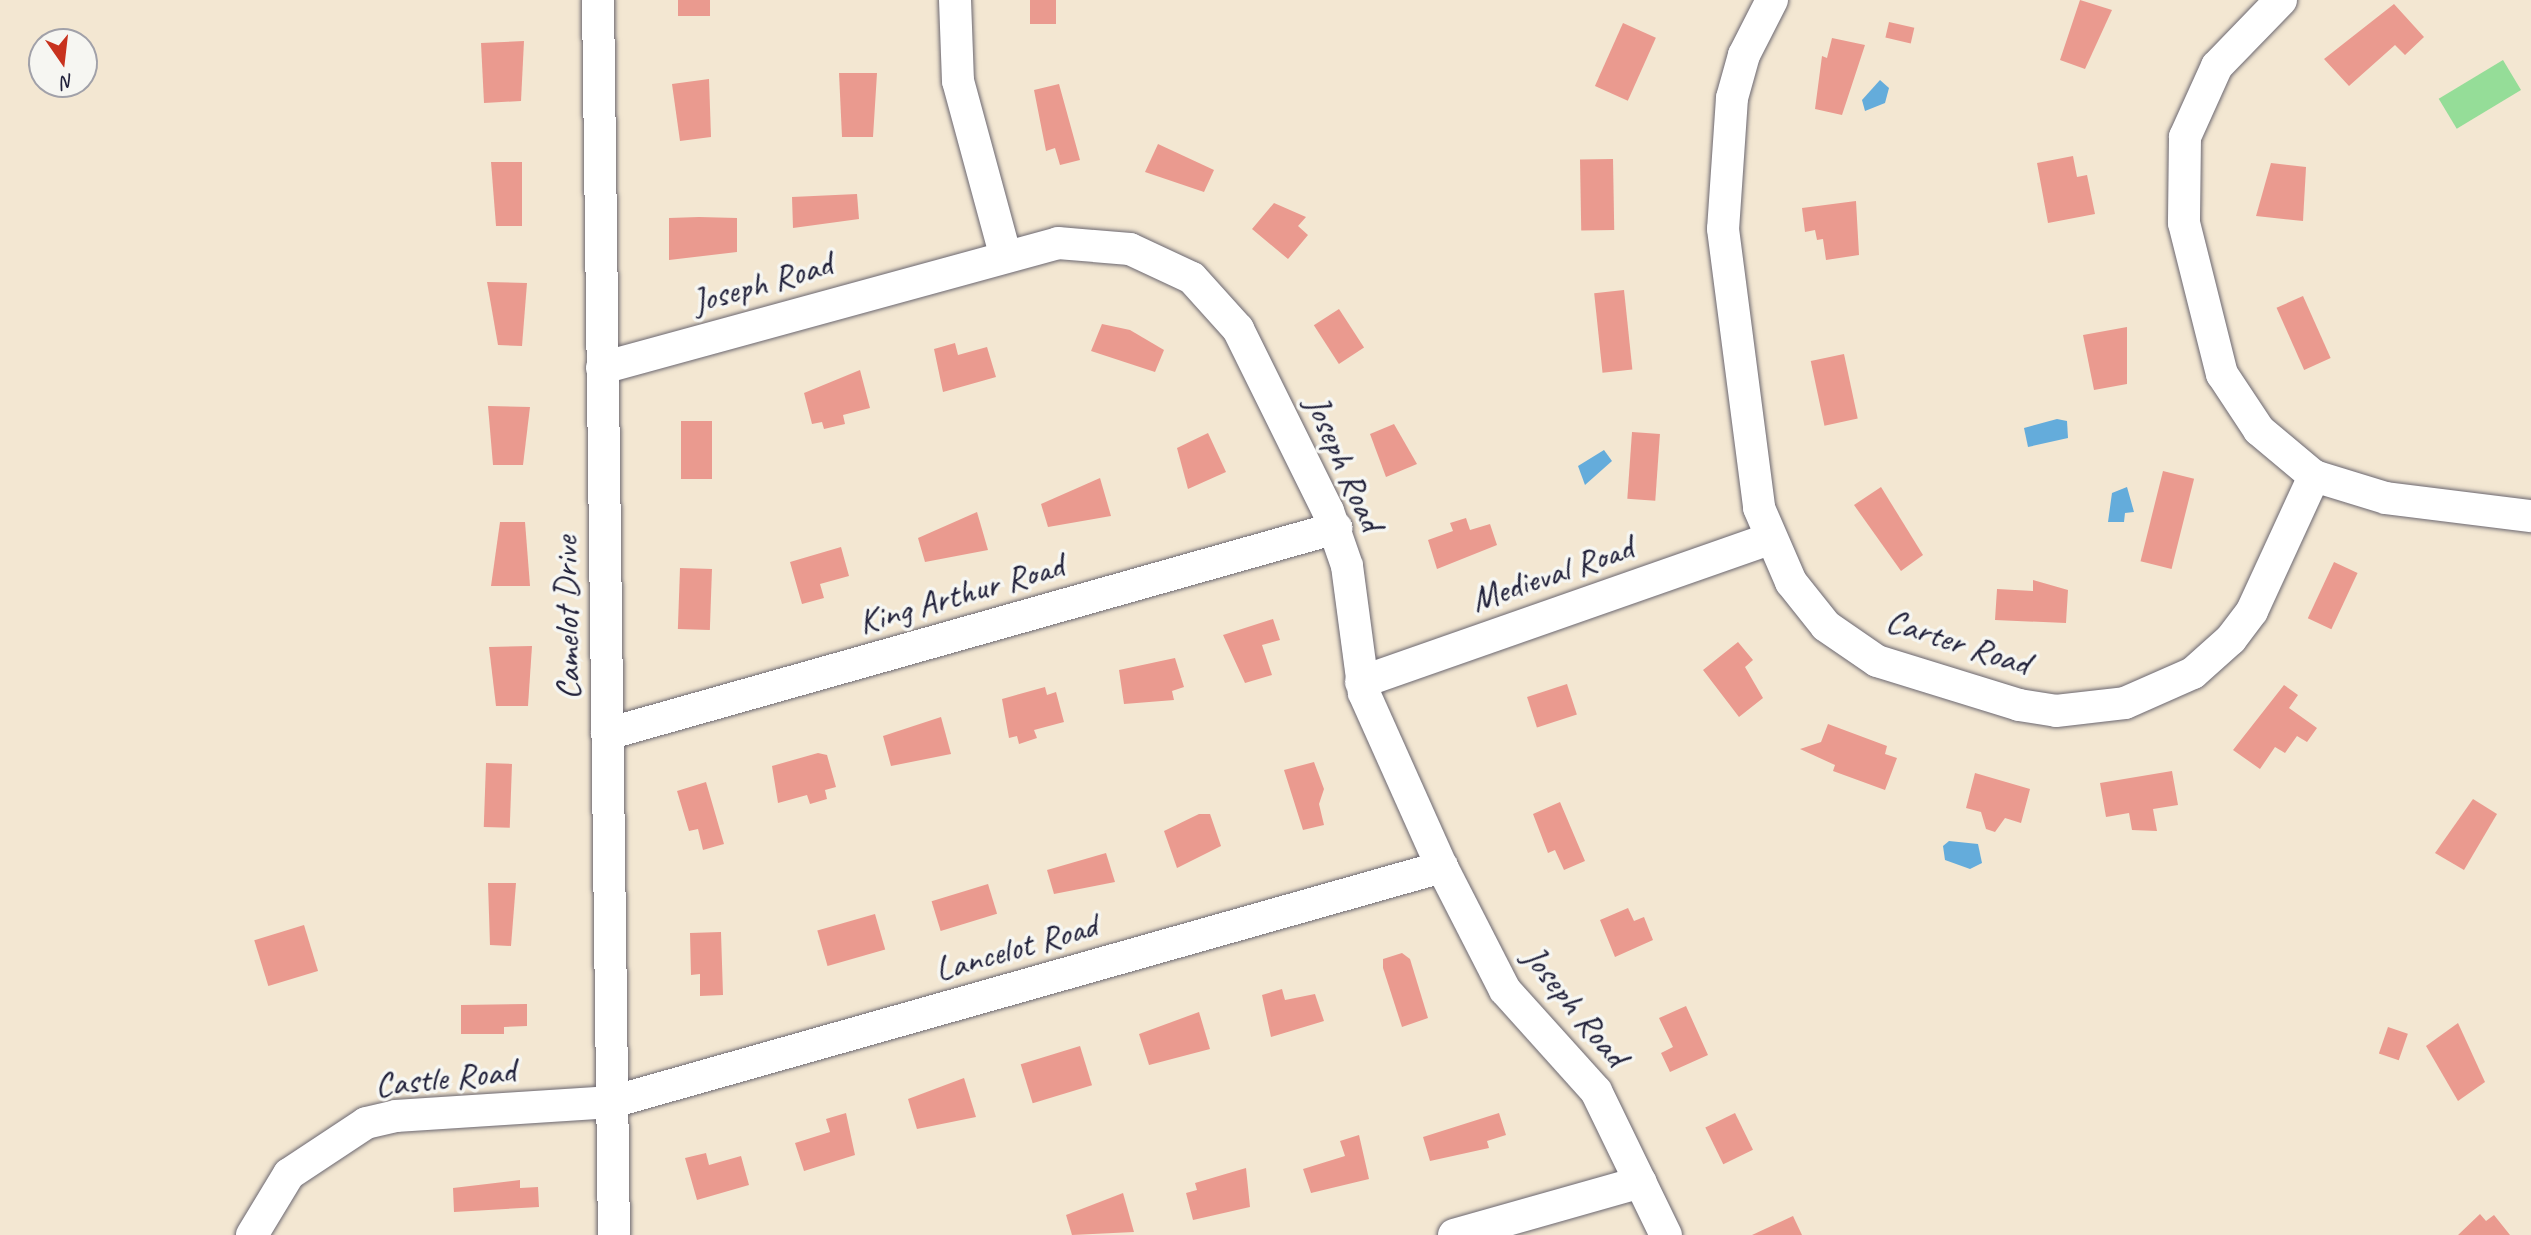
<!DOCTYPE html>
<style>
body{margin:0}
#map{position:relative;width:2531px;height:1235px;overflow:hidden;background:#f3e7d2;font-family:Caveat,sans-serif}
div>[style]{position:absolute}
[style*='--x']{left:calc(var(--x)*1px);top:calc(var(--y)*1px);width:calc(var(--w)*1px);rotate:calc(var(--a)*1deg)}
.green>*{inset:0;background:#95dd98;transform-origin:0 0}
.water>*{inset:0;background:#64acdb}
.building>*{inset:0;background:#ea9a8f;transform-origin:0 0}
.roads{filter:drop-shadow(0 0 2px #6b6770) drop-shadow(0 0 2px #6b6770)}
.minor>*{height:32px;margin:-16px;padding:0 16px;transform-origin:16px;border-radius:16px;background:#fff}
span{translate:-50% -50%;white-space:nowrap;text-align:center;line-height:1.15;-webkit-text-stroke:7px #f6f6f2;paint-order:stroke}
.street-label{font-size:35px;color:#22223b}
.north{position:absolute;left:28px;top:28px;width:70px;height:70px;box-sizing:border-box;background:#f6f6f2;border:2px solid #a1a1a9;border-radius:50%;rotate:166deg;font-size:19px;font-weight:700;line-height:28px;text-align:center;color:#22223b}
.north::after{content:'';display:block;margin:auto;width:24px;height:32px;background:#c8321e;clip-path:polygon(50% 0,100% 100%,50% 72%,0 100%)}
</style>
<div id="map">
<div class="green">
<i style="left:2503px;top:60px;width:35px;height:75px;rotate:59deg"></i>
</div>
<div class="water">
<i style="clip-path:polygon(1880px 80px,1889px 88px,1885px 103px,1865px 111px,1862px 100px)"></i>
<i style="clip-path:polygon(2057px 419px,2067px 421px,2068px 438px,2028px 447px,2024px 428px)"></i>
<i style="clip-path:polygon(1604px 450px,1612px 461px,1585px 485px,1578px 466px)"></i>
<i style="clip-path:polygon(2127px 487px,2134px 512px,2125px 513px,2124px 522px,2108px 522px,2112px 493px)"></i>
<i style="clip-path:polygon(1949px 841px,1978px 844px,1982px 863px,1970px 869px,1945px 860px,1943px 846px)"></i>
</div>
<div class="building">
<i style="left:678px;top:0;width:32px;height:16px"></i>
<i style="left:1030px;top:0;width:26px;height:24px"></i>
<i style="clip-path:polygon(2080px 0,2112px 10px,2085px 69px,2060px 60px)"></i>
<i style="clip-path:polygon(2394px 4px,2424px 37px,2405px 55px,2395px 45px,2349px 86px,2324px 59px)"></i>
<i style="left:1889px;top:22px;width:26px;height:16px;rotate:13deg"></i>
<i style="left:1623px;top:23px;width:36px;height:69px;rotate:24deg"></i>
<i style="clip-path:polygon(1832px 38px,1865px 45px,1842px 115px,1815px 109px,1822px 56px,1827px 58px)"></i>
<i style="clip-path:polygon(524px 41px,521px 101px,484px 103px,481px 43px)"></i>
<i style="clip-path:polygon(839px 73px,877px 73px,873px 137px,842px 137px)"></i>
<i style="clip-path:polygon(709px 79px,711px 137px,680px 141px,672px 84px)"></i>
<i style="clip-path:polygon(1059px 84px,1080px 160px,1060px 165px,1055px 148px,1046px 151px,1034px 90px)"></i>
<i style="clip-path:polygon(1158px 144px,1214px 170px,1204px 192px,1145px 172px)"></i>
<i style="clip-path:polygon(2073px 156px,2077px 177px,2087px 175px,2095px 214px,2048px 223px,2037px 163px)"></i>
<i style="left:1613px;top:159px;width:71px;height:33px;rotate:89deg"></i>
<i style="clip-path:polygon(491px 162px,522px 162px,522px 226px,496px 226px)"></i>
<i style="clip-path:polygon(2271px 163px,2306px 167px,2303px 221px,2256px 216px)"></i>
<i style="clip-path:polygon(857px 194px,859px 219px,793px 228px,792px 197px)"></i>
<i style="clip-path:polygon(1856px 201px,1859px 255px,1826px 260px,1823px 239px,1817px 240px,1815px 230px,1805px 232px,1802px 208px)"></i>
<i style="clip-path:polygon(1274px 203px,1306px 217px,1298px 226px,1308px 235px,1288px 259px,1252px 229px)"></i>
<i style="clip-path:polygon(699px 217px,737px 218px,737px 252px,669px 260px,669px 218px)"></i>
<i style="clip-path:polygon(487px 282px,527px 283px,522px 346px,498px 345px)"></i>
<i style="left:1624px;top:290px;width:80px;height:30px;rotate:84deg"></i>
<i style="left:2303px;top:296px;width:68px;height:29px;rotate:66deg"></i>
<i style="left:1339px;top:309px;width:46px;height:30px;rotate:57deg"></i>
<i style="clip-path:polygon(1102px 324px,1130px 330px,1164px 350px,1155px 372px,1091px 351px)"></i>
<i style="clip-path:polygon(2127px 327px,2127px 384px,2094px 390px,2083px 335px)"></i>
<i style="clip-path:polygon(955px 343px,958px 355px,987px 347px,996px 377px,943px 392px,934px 349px)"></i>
<i style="left:1844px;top:354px;width:66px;height:34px;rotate:78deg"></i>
<i style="clip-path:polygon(860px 370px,870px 408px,843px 415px,845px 424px,824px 429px,822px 422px,812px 424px,804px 393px)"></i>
<i style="clip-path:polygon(488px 406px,530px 407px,523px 465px,493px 465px)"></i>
<i style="left:681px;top:421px;width:31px;height:58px"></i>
<i style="clip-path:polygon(1394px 424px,1417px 464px,1386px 477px,1370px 434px)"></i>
<i style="left:1632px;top:432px;width:28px;height:67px;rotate:4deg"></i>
<i style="clip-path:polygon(1208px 433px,1226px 472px,1188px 489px,1177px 448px)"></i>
<i style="left:2163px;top:471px;width:32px;height:93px;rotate:14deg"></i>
<i style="clip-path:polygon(1100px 478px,1111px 516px,1048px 527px,1041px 504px)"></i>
<i style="clip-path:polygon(1881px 487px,1923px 555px,1901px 571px,1854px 505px)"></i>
<i style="clip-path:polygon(977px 512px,988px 550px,925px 562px,918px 538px)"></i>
<i style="clip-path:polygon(1466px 518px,1470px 530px,1490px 524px,1497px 545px,1437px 569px,1428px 540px,1453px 531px,1450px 523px)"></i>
<i style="clip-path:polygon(500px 522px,525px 522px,530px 586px,491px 586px)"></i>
<i style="clip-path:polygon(841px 547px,849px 576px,820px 584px,824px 598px,802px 604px,790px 562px)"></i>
<i style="left:2334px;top:562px;width:26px;height:62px;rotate:25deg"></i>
<i style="left:680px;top:568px;width:32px;height:61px;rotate:2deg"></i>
<i style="clip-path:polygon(2033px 580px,2068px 590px,2066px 623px,1995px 620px,1997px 589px,2033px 591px)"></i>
<i style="clip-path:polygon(1273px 619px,1280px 640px,1262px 645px,1272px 675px,1245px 683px,1223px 635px)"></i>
<i style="clip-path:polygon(1738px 642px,1753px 660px,1745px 667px,1763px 698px,1739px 717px,1703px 670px)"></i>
<i style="clip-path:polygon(532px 646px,528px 706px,496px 706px,489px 647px)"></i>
<i style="clip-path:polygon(1175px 658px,1184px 687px,1172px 691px,1174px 700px,1124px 704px,1119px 670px)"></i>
<i style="left:1567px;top:684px;width:32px;height:42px;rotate:72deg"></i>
<i style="clip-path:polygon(2284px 685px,2298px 695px,2289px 708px,2317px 728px,2307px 742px,2297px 736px,2285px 753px,2275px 747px,2260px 769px,2233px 750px)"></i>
<i style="clip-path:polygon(1045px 687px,1047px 695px,1056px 692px,1064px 722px,1034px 730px,1037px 738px,1019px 744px,1017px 736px,1009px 738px,1002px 699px)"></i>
<i style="clip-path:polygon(941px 717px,951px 754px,891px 766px,883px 736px)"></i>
<i style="clip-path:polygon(1828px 724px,1887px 746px,1885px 754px,1897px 758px,1885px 790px,1833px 771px,1835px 765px,1800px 749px,1821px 742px)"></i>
<i style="clip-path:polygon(818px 753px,827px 755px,836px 787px,825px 790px,827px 799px,810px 804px,807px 795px,778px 803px,772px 766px)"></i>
<i style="clip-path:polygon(1314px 762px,1324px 789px,1319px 804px,1324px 825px,1303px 830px,1284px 770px)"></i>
<i style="left:486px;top:763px;width:26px;height:64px;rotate:2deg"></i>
<i style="clip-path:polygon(2172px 771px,2178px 805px,2153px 809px,2157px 831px,2132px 830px,2129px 813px,2106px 817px,2100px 783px)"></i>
<i style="clip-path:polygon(1975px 773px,2030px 789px,2021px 823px,2005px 818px,1995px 832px,1986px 829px,1981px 812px,1966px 808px)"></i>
<i style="clip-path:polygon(706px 782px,724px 844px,703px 850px,698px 829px,689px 831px,677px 791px)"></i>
<i style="clip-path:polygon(2473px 799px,2497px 814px,2464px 870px,2435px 853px)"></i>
<i style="clip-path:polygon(1560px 802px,1585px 861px,1564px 870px,1555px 850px,1548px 853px,1533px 814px)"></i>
<i style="clip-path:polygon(1199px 814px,1210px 814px,1221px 846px,1177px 868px,1164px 831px)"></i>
<i style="clip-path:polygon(1106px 853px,1115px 882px,1054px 894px,1047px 870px)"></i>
<i style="clip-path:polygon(488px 883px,516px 883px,511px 946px,490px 945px)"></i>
<i style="left:988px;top:884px;width:31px;height:59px;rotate:73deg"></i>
<i style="clip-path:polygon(1628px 908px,1634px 921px,1644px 917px,1653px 940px,1615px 957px,1600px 920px)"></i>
<i style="left:875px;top:914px;width:37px;height:60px;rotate:74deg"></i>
<i style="left:304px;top:925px;width:48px;height:52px;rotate:73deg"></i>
<i style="clip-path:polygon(721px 932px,723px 995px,700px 996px,700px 974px,691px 975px,690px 933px)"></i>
<i style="clip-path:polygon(1402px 953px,1410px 959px,1428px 1018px,1402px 1027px,1383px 968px,1383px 959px)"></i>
<i style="clip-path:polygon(1282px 989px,1285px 1000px,1315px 994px,1324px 1021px,1271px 1037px,1262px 995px)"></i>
<i style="clip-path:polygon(527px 1004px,527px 1026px,504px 1027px,504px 1034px,461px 1034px,461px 1005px)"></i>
<i style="clip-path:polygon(1686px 1006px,1708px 1055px,1670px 1072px,1661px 1053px,1673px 1047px,1659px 1018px)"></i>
<i style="clip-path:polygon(1199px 1012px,1210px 1049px,1149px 1065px,1139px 1034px)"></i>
<i style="clip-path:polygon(2458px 1023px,2485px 1082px,2458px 1101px,2426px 1046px)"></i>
<i style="left:2388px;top:1027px;width:21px;height:28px;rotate:19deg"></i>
<i style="left:1080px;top:1046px;width:41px;height:62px;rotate:73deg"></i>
<i style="clip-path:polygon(964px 1078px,976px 1117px,917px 1129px,908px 1099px)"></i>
<i style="clip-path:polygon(846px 1113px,855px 1155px,804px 1171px,795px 1143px,830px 1132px,826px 1119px)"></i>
<i style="clip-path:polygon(1499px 1113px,1506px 1135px,1487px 1141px,1489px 1148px,1430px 1161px,1423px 1137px)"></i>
<i style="left:1735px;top:1113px;width:41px;height:33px;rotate:64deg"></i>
<i style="clip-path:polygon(1359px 1135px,1369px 1179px,1311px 1193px,1303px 1169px,1345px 1156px,1340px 1141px)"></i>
<i style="clip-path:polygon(706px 1153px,709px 1165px,741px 1156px,749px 1185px,697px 1200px,685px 1158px)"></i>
<i style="clip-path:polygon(1246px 1168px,1250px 1207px,1193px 1220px,1186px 1193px,1197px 1190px,1195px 1183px)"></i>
<i style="clip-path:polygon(520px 1180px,520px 1188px,538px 1187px,539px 1207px,454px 1212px,453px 1188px)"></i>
<i style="clip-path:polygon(1123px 1193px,1134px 1232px,1072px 1235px,1066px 1215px)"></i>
<i style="clip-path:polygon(2480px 1214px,2486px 1221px,2494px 1215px,2510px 1235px,2458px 1235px)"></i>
<i style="clip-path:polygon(1793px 1216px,1802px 1235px,1752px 1235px)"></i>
</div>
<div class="roads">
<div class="minor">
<i style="--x:598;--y:0;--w:1235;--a:89.26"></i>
<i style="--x:955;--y:0;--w:81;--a:87.9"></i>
<i style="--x:958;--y:81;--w:179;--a:74.8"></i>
<i style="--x:1772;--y:0;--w:62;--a:117"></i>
<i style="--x:1744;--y:55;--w:45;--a:105.6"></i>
<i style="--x:1732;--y:98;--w:131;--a:93.9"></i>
<i style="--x:1723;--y:229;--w:281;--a:82.6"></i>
<i style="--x:1759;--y:508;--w:81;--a:66.6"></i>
<i style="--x:1791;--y:582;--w:56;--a:51.5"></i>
<i style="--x:1826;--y:626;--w:62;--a:34.5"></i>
<i style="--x:1877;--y:661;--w:149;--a:17.2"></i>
<i style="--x:2019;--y:705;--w:37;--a:9"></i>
<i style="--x:2056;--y:711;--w:69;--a:-6.6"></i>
<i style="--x:2125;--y:703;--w:74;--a:-23.8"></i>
<i style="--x:2193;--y:673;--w:51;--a:-41.8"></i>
<i style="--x:2231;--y:639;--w:35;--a:-53"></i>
<i style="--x:2252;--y:611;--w:149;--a:-65.3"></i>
<i style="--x:2281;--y:0;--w:92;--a:134.1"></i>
<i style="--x:2217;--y:66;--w:78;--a:114.3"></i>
<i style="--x:2185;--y:137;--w:86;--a:90.7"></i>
<i style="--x:2184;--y:223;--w:156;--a:75.9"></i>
<i style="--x:2222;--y:374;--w:67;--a:56.5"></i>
<i style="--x:2259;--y:430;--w:72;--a:39.9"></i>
<i style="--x:2314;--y:476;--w:75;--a:17"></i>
<i style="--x:2386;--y:498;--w:146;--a:7.1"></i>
<i style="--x:602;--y:368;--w:473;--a:-15.3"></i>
<i style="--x:1058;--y:243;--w:72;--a:4.8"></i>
<i style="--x:1130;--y:249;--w:68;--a:25.1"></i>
<i style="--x:1192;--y:278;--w:69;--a:48"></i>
<i style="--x:1238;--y:329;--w:203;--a:63.7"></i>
<i style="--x:1328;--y:511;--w:58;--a:70.9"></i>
<i style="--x:1347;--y:566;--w:128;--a:82.4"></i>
<i style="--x:1364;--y:693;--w:191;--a:65.9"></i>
<i style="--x:1442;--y:867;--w:138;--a:62.9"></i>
<i style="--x:1505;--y:990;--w:136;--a:48"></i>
<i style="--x:1596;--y:1091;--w:160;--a:64.1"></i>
<i style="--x:1361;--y:682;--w:432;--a:-19.3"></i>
<i style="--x:607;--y:734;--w:758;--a:-15.78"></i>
<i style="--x:252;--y:1235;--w:71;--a:-58.8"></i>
<i style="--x:289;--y:1174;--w:92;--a:-33.5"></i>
<i style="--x:366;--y:1123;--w:31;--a:-13"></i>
<i style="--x:396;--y:1116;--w:216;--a:-3.7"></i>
<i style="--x:612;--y:1102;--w:863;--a:-15.81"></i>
<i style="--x:1454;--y:1235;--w:194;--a:-15.8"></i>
</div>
</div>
<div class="street-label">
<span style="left:762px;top:283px;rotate:-16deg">Joseph Road</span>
<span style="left:1344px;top:463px;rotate:66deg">Joseph Road</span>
<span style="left:1552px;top:574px;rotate:-19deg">Medieval Road</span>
<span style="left:961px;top:594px;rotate:-16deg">King Arthur Road</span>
<span style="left:567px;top:618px;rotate:-91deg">Camelot Drive</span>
<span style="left:1958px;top:642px;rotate:18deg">Carter Road</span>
<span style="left:1016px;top:948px;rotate:-16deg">Lancelot Road</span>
<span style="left:1575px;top:1006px;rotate:51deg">Joseph Road</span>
<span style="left:445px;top:1078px;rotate:-6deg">Castle Road</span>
</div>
<div class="north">N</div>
</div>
